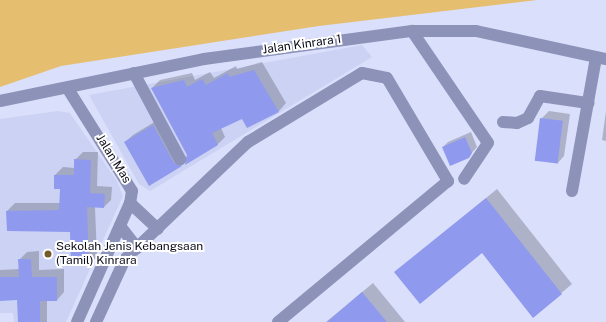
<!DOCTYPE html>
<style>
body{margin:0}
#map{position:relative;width:606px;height:322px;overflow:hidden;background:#dadffb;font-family:"Public Sans",sans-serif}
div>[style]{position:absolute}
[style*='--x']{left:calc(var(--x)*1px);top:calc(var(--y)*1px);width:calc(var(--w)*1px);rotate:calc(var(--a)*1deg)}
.built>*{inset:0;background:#ccd2f4}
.green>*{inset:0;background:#e6be70}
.shadow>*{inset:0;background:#0003}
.building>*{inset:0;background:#8f9aef;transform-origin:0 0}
.minor>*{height:12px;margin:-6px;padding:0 6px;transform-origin:6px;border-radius:6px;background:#8c92b8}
.dots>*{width:11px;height:11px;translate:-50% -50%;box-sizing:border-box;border:2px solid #fff;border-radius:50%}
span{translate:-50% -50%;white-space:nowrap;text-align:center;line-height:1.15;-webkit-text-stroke:4px #fff;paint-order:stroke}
.street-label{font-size:12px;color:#0a0b17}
.poi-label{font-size:12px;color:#0a0b17}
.left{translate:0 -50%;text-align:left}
</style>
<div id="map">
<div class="built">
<i style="clip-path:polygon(362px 45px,372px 57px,150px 191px,139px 184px,89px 95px)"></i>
<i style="clip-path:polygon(58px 111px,70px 113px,117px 181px,123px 196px,66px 322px,14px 322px,13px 313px,0 313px,0 119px)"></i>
</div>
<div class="green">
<i style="clip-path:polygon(0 0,537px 0,319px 26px,61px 66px,0 87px)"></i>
</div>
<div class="shadow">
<i style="clip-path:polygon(262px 62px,286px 103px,279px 111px,248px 127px,242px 118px,221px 128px,225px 137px,218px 144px,187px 160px,149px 185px,125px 142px,133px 135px,161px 118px,181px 155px,187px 157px,188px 155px,152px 88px,160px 80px,192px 73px,195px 80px,210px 72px,214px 78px,236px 66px,237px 69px)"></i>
<i style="clip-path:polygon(549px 111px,570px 114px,564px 156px,557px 164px,541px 119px)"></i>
<i style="clip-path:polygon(606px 111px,606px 141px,602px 140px)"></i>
<i style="clip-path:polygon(471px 132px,477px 147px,468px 157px,443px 147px,448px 142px)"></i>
<i style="clip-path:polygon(83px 152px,98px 152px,97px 186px,112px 187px,111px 200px,104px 207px,95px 207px,97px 257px,89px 265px,71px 231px,7px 211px,15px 203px,60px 203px,61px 188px,55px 175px,63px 167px,75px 168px,75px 160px)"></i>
<i style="clip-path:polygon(497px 189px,572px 284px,534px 316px,483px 252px,396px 272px)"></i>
<i style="clip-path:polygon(39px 251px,39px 270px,64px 269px,64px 292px,57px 300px,47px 300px,47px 322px,19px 322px,18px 299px,0 300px,0 270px,20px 269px,19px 260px,27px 252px)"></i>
<i style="clip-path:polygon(373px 283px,405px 322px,326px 322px)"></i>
</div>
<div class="building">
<i style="clip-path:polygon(254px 70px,279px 112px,247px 128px,242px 119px,212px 133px,218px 145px,185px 165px,187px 155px,151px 88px,184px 80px,187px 87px,202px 79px,206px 85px,228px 73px,229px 77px)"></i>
<i style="left:540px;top:118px;width:23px;height:43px;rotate:7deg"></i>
<i style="clip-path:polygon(153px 125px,174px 163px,182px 166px,149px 186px,124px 142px)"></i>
<i style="clip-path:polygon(465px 137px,472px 153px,469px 158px,450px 166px,442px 147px)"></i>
<i style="clip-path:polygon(74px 159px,91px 160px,90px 193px,105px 194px,104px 208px,87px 207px,89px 266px,71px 266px,70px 232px,7px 231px,6px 211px,59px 210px,60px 189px,54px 189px,54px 175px,74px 175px)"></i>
<i style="clip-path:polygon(486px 198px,562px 294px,533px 318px,482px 253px,420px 304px,394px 272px)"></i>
<i style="clip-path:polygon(18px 259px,31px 259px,32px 277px,57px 277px,57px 301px,40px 301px,40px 322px,18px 322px,17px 300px,0 301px,0 277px,19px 277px)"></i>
<i style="clip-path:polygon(362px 292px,387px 322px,327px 322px)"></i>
</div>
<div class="minor">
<i style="--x:412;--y:31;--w:135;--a:55.8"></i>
<i style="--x:488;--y:143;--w:43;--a:123.7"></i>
<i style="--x:134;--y:73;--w:98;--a:61.9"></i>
<i style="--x:68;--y:89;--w:120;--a:57.9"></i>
<i style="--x:132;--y:191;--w:12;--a:99"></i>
<i style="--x:130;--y:203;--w:130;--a:114"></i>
<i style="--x:0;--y:101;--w:208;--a:-11.6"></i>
<i style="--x:204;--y:59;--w:210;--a:-7.7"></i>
<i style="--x:412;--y:31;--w:64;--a:0"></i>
<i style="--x:476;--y:31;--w:133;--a:12.2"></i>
<i style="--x:503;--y:122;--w:14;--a:4"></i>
<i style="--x:517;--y:123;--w:12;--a:-24"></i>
<i style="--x:528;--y:118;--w:25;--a:-61"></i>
<i style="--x:540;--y:96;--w:49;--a:8.3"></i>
<i style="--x:572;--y:191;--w:136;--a:-79.8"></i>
<i style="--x:130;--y:203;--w:38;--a:43"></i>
<i style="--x:120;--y:226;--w:28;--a:52"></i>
<i style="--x:96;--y:322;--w:69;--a:-65.3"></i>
<i style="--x:125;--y:259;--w:170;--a:-43.6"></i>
<i style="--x:248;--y:142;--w:133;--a:-31.2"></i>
<i style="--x:362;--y:73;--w:25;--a:11"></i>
<i style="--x:387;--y:78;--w:120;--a:59.4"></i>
<i style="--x:448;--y:181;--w:221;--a:140.3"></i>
</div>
<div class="dots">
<i style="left:48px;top:254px;background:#735b2b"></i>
</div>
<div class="street-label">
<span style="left:302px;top:45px;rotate:-8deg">Jalan Kinrara 1</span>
<span style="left:113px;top:159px;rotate:58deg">Jalan Mas</span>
</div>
<div class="poi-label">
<span class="left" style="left:56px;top:254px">Sekolah Jenis Kebangsaan<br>(Tamil) Kinrara</span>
</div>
</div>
